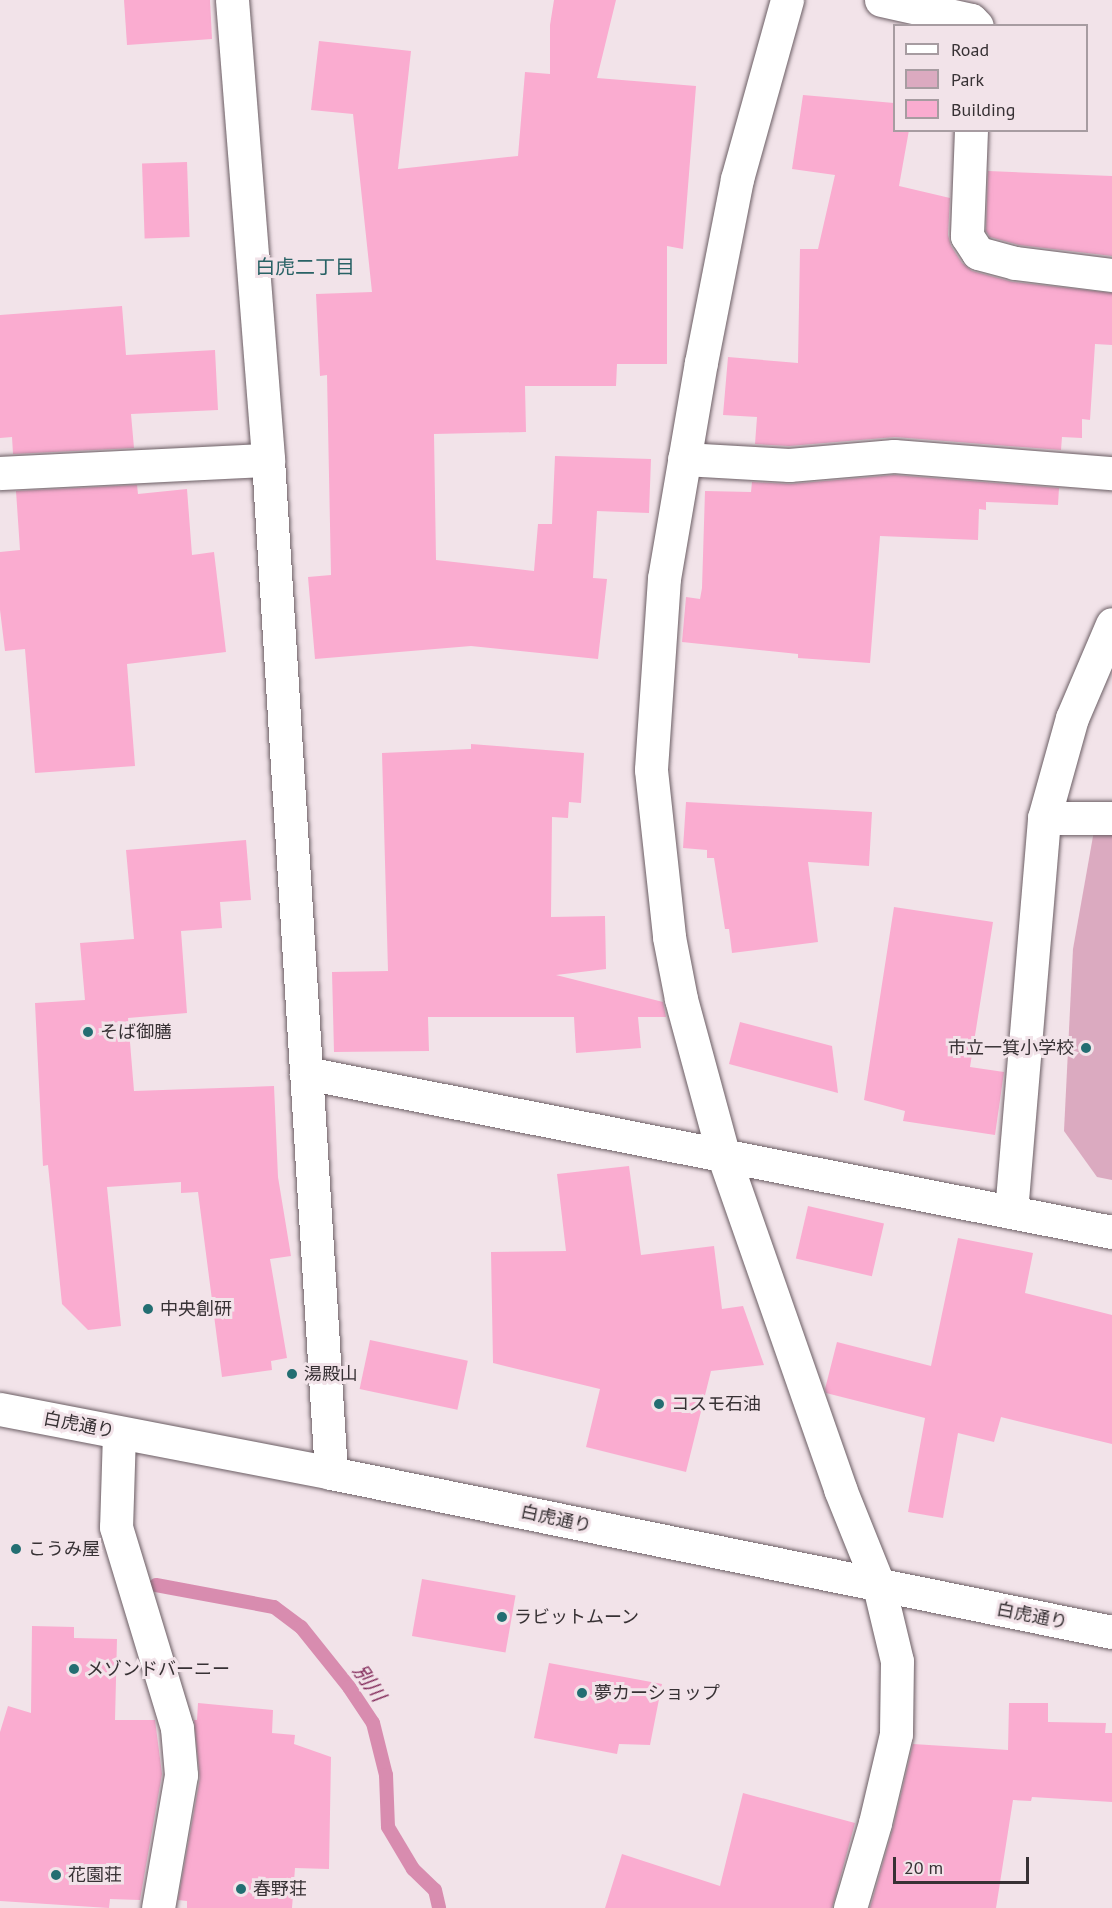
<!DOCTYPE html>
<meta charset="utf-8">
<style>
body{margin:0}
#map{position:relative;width:1112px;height:1908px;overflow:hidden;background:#f2e3e9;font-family:"PT Sans","Noto Sans JP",sans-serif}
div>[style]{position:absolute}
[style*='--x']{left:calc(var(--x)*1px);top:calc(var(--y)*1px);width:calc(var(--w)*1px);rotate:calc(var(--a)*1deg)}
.green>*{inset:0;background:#dbaac0}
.stream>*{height:14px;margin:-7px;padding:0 7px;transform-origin:7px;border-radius:7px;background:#d88caf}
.building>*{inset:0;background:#faacd0;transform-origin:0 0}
.roads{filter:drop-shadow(0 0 2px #6b5e64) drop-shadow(0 0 2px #6b5e64)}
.street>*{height:33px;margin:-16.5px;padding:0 16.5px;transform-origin:16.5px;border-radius:16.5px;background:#fff}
.secondary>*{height:33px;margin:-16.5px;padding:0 16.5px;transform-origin:16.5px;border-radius:16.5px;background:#fff}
.dots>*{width:16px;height:16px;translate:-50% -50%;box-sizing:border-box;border:3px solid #f2e3e9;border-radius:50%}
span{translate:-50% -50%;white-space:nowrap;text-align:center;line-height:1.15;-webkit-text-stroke:6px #f2e3e9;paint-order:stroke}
.poi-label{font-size:18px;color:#373134}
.left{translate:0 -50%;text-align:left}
.right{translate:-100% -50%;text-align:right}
.street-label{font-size:18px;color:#373134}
.neighbourhood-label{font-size:20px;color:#286265}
.water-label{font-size:20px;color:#812858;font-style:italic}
.legend{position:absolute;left:893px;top:24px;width:195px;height:108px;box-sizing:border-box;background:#f2e3e9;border:2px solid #a79ca1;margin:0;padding:8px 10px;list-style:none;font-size:18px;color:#373134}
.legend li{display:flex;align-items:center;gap:12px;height:30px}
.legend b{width:30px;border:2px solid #a79ca1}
.scale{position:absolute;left:893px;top:1857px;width:136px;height:27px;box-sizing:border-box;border:3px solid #373134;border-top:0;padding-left:8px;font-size:18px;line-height:21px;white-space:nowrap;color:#373134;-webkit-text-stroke:4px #f2e3e9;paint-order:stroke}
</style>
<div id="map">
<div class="green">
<i style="clip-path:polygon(1095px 825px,1112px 825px,1112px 1180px,1097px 1177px,1064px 1131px,1073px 949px)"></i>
</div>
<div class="stream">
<i style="--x:156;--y:1585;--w:120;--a:10.6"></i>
<i style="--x:274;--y:1607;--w:34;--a:37"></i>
<i style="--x:301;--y:1627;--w:77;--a:51.3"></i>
<i style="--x:349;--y:1687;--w:43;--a:56.3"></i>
<i style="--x:373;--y:1723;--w:54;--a:76"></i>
<i style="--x:386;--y:1775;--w:52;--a:87.8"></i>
<i style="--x:388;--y:1827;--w:49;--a:59.2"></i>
<i style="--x:413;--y:1869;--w:30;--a:44"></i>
<i style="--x:435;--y:1890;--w:18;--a:77"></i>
</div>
<div class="building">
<i style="clip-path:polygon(124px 0,210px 0,212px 39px,127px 45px)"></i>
<i style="clip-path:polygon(554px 0,616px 0,597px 78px,696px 86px,683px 249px,667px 246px,667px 364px,617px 364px,616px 386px,525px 386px,526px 432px,434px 434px,436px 560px,534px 571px,538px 524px,552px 524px,555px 456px,651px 459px,649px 513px,597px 511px,593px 578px,607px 579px,598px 659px,471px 646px,315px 659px,308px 577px,331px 575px,327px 375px,320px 376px,316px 294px,372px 292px,353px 114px,311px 110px,319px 41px,411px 51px,398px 169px,518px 156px,525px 72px,550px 74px,550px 25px)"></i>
<i style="clip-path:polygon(803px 95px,894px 103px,894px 130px,909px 130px,899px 186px,950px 198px,948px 235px,951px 246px,962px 263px,972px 271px,1013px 282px,1112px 293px,1112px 345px,1095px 344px,1090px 420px,1082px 419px,1082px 438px,1062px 437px,1061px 450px,895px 437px,789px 446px,755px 444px,757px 417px,723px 415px,728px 357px,798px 363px,800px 249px,818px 249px,835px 175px,792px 169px)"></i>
<i style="left:187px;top:162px;width:75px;height:45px;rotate:88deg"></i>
<i style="clip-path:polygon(988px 171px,1112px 176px,1112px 256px,1019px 245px,990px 237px,986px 231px)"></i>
<i style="clip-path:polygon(122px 306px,126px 355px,215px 350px,218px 410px,131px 414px,134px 448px,13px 454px,12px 437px,0 438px,0 315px)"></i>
<i style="clip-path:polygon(894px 475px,1059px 488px,1058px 505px,986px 502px,986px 510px,979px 509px,978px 540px,880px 536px,870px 663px,798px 658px,798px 654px,682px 642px,686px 597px,700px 599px,702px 588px,705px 491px,751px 492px,752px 482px,790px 484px)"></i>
<i style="clip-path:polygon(137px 485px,138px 494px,187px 489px,192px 555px,214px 552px,226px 652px,127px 664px,135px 766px,35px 773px,25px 649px,5px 651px,0 610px,0 552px,20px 550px,16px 491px)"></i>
<i style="clip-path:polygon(471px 744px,584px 753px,581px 803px,569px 802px,568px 818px,552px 817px,551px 917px,605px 916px,606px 969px,556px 975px,663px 1002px,666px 1017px,638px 1017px,641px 1048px,576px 1053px,574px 1017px,428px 1017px,429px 1051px,334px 1052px,332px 972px,388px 971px,382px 753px,471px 749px)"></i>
<i style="clip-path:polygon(686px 802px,872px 812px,869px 866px,808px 862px,818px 942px,732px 953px,729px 929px,725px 929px,714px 858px,707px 858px,707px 850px,683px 848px)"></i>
<i style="clip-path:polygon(246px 840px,251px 900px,220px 902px,222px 928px,181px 931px,187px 1013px,128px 1018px,134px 1091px,274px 1086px,278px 1177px,291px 1256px,270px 1259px,287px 1358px,271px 1361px,272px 1370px,222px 1377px,198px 1192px,181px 1193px,181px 1182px,107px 1187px,121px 1326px,88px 1330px,62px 1304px,48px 1165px,43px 1166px,35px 1003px,85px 1000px,80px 943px,134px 939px,126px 850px)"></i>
<i style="clip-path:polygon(894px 907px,993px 922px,970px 1067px,1004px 1072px,995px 1135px,903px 1121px,905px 1111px,864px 1100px)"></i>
<i style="clip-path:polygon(740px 1022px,832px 1046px,838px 1093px,729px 1064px)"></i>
<i style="clip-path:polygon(629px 1166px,641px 1255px,714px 1246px,722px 1309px,743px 1306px,764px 1365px,711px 1371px,686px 1472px,586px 1447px,600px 1389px,493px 1363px,491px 1252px,566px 1251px,557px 1174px)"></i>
<i style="left:808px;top:1206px;width:78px;height:54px;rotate:13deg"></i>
<i style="clip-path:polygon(958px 1238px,1033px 1253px,1025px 1293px,1112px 1315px,1112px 1444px,1001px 1417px,994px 1442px,958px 1433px,943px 1518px,908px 1512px,925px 1418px,826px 1393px,825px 1389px,837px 1342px,931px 1366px)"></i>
<i style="left:370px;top:1340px;width:100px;height:50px;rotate:12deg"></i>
<i style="left:422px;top:1579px;width:95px;height:58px;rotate:10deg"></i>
<i style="clip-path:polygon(32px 1626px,74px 1627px,74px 1638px,117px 1639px,115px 1720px,155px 1720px,162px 1774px,140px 1900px,110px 1899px,109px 1908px,0 1901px,0 1732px,8px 1706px,31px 1713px)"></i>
<i style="clip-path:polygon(549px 1663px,662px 1684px,650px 1745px,619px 1744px,617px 1754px,534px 1738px)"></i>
<i style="clip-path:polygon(198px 1703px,273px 1710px,272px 1733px,295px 1735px,294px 1744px,331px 1757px,329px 1869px,295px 1868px,292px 1908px,187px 1908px,187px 1901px,178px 1900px,200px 1778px,194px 1720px,197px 1720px)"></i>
<i style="clip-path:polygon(1009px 1703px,1048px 1703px,1048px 1722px,1106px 1723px,1105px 1733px,1112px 1733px,1112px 1802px,1032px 1797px,1031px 1801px,1013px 1800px,996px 1908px,870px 1908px,893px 1828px,913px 1744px,1008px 1750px)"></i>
<i style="clip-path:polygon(743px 1793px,855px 1823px,832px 1908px,605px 1908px,622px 1854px,720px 1886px)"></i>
</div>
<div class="roads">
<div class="street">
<i style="--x:232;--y:0;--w:461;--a:85.5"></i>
<i style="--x:268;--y:460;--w:1015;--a:86.44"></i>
<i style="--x:787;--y:0;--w:186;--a:105.6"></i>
<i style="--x:737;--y:179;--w:187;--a:101.1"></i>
<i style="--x:701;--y:362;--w:219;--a:99.7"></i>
<i style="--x:664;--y:578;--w:192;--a:93.9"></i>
<i style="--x:651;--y:770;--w:168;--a:83.8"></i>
<i style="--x:669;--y:937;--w:63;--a:79"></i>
<i style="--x:681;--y:999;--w:164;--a:74.8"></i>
<i style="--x:724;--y:1157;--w:352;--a:70.7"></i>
<i style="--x:840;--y:1489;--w:105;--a:68.1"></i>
<i style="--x:879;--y:1586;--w:77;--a:76.5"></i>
<i style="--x:897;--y:1661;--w:73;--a:90.8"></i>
<i style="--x:896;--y:1734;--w:91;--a:103.3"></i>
<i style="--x:875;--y:1823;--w:89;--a:106.4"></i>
<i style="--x:881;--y:0;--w:92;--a:12.5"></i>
<i style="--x:971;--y:20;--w:8;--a:45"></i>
<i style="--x:971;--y:130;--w:106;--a:92.2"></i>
<i style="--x:967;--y:236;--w:20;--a:57"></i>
<i style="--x:978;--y:253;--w:38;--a:15"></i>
<i style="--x:1015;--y:263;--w:98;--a:7.1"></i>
<i style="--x:684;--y:459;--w:105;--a:3.3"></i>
<i style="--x:789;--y:465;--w:105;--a:-4.9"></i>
<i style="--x:894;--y:456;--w:219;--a:4.5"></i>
<i style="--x:0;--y:473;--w:268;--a:-2.8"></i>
<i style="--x:1044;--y:818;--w:68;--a:0"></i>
<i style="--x:306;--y:1073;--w:822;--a:11.16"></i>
<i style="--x:1011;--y:1212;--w:395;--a:-85.2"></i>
<i style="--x:1044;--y:818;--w:104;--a:-74.4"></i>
<i style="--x:1072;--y:718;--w:102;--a:-66.9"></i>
<i style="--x:119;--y:1433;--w:94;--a:91.8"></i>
<i style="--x:116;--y:1527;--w:210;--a:73.1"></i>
<i style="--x:177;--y:1728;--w:47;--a:85.1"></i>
<i style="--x:181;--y:1775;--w:135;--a:99.8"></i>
</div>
<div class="secondary">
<i style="--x:0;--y:1409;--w:337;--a:10.9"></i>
<i style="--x:331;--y:1473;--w:797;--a:11.51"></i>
</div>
</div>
<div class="dots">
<i style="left:88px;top:1032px;background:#236e72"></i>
<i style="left:1086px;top:1048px;background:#236e72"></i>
<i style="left:148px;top:1309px;background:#236e72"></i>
<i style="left:292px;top:1374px;background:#236e72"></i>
<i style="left:659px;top:1404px;background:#236e72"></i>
<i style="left:16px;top:1549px;background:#236e72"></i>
<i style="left:502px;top:1617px;background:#236e72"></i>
<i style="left:74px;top:1669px;background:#236e72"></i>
<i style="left:582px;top:1693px;background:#236e72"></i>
<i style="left:56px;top:1875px;background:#236e72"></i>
<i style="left:241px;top:1889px;background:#236e72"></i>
</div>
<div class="poi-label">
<span class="left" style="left:100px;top:1032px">そば御膳</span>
<span class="right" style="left:1074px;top:1048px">市立一箕小学校</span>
<span class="left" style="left:160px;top:1309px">中央創研</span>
<span class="left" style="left:304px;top:1374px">湯殿山</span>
<span class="left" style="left:671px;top:1404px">コスモ石油</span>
<span class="left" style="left:28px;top:1549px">こうみ屋</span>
<span class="left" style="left:514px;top:1617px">ラビットムーン</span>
<span class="left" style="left:86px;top:1669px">メゾンドバーニー</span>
<span class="left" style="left:594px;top:1693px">夢カーショップ</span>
<span class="left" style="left:68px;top:1875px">花園荘</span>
<span class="left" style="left:253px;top:1889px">春野荘</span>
</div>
<div class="street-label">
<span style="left:79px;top:1425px;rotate:11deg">白虎通り</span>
<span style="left:556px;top:1519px;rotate:12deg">白虎通り</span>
<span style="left:1032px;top:1616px;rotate:11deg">白虎通り</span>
</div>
<div class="neighbourhood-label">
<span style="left:305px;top:267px">白虎二丁目</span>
</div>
<div class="water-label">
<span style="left:369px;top:1683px;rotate:55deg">別川</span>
</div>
<ul class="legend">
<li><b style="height:8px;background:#fff"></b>Road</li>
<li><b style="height:16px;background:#dbaac0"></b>Park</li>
<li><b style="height:16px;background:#faacd0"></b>Building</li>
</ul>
<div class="scale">20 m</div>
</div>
